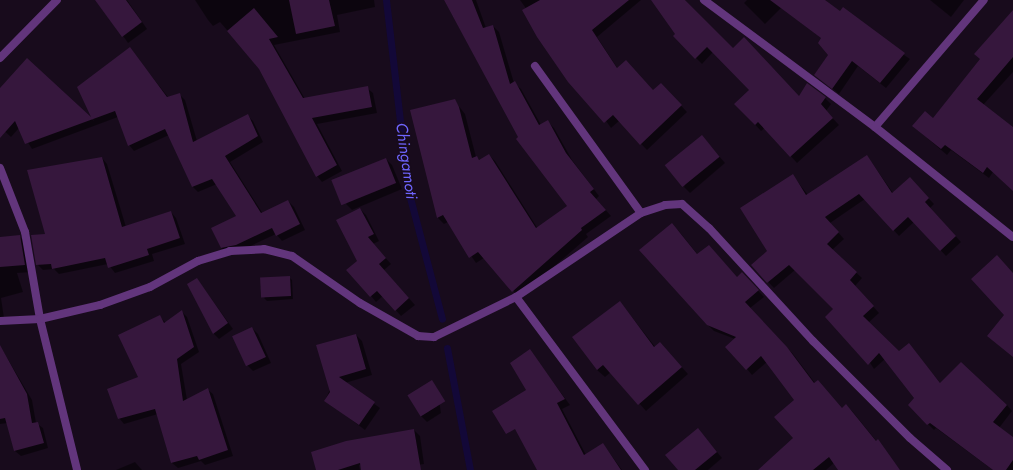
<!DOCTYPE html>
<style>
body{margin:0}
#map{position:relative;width:1013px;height:470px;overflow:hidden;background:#180b1c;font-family:Jost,sans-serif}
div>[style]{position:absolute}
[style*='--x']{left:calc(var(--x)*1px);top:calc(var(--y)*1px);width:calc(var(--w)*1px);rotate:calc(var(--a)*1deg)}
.shadow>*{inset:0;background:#0007}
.stream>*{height:7px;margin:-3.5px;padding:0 3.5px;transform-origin:3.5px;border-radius:3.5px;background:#130838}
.building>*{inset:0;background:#36173d;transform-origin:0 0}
.minor>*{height:8px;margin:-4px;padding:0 4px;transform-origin:4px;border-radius:4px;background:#62357c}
span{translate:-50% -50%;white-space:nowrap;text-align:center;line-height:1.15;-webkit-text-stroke:3px #180b1c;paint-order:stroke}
.water-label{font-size:16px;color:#6f65ff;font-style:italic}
</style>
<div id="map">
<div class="shadow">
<i style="clip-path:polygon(98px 0,127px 0,147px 29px,128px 43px)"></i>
<i style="clip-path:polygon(195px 0,374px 0,375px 7px,337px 15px,340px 32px,274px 45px,305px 99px,367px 88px,373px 93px,377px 113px,317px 124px,342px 171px,322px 182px,317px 176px,260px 68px,220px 22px,213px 26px,208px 20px)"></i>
<i style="clip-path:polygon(444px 0,476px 0,486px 28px,493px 26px,499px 32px,514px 83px,521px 89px,541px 125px,548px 122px,554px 128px,572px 160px,599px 196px,596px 199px,611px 216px,586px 234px,588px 237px,519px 297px,484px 258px,476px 263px,448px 222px,444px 224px,438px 218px,412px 110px,454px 100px,465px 114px,476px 157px,480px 160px,489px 155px,495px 161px,538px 229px,568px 206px,520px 138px)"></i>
<i style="clip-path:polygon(520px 0,641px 0,597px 37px,618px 69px,653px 91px,661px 84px,687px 112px,647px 150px,619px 121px,611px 128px)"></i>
<i style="clip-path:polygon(652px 0,685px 0,733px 49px,799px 97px,807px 85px,825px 98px,831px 104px,826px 111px,839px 125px,797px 163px,765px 128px,761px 131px,736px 104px,751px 90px,713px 52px,702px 64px,674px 36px,677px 34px)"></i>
<i style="clip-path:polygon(747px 0,823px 0,910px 59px,886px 88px,858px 66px,839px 94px,815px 74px,829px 55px,822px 38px,781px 8px,765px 24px,744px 3px)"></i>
<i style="clip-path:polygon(930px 0,964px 0,951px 17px)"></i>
<i style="clip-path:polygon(1013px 11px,1013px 72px,983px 105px,1013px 128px,1013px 190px,993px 172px,989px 178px,951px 150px,947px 155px,913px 126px,933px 119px,981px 60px)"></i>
<i style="clip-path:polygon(130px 49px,168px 97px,179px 94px,185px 100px,197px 141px,247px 115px,253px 121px,263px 142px,230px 162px,263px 214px,288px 201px,294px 207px,305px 230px,282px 241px,276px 234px,242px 250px,227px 253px,221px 248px,238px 216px,217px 184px,198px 192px,192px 186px,169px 135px,134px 151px,129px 145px,118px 117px,32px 149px,19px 128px,11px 137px,0 127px,0 89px,27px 60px,94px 121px,78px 88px)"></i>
<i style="clip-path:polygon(707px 142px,725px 163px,690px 193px,684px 187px)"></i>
<i style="clip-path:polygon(867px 156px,893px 193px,915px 184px,934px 204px,930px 208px,961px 242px,946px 256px,914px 222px,899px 236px,865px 199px,830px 223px,844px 239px,832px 250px,862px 278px,855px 286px,879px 313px,868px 323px,899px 353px,909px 345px,941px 384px,1007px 405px,1012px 411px,999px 428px,1013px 438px,1013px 470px,993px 470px,936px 428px,934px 430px,909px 405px,916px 399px,885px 359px,874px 369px,835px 309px,795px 270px,774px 288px,752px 265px,768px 251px,793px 176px,808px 195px)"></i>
<i style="clip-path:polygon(102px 158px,107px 164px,126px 227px,171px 212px,176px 218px,185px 244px,152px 254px,154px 261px,115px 273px,108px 264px,59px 274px,54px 269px,43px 270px,37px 264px,47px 235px)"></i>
<i style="clip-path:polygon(386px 159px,392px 165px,402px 189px,352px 210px,346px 204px)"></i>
<i style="clip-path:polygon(360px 209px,366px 215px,379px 241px,373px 244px,391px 264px,384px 270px,415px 305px,401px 316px,383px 296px,376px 302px,371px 296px,358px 261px)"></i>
<i style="clip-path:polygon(678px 230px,698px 255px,737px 278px,748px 280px,764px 297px,750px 308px,793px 354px,815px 383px,842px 409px,846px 405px,852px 411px,900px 470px,839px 470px,834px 463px,826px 470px,759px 470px,794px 439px,796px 400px,767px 362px,752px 375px,747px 369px,735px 339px,714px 331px,707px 324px)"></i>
<i style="clip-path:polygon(20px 237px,27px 244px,32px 272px,17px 273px,23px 292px,1px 298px,4px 318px,0 319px,0 238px)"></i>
<i style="clip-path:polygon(289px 277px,292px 280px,293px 299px,267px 301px,264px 298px)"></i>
<i style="clip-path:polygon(197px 279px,233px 329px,219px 339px,213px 333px)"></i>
<i style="clip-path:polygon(620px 302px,656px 348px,667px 351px,688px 374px,646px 411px,611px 372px,605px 377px,597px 370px)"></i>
<i style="clip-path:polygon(182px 312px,187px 317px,199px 352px,181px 364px,187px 400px,207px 389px,213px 394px,233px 456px,205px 465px,201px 461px,178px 468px,172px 463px,158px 414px,124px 424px,119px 418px,139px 377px,160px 317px,166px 323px)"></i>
<i style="clip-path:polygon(252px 328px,258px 334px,271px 363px,253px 371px,247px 365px)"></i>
<i style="clip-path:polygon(356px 335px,362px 341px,372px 375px,345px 383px,380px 408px,365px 430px,325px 400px)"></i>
<i style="clip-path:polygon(3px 351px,32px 400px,36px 423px,43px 428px,48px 448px,21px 456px,15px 451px,8px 423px,0 424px,0 353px)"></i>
<i style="clip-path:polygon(530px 351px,570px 405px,562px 409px,586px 455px,603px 444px,622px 470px,554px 470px,528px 390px)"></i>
<i style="clip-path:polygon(431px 382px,437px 388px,441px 413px,427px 422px,421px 416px)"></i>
<i style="clip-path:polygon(414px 430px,420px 436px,424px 464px,402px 467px,396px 459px,359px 465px,360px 470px,317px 470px)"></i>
<i style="clip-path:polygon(703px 435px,722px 458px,708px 470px,679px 470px)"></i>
<i style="clip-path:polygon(135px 462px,142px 470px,116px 470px)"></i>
</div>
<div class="stream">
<i style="--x:386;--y:0;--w:191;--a:83.4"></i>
<i style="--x:408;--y:190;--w:133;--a:75.2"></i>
<i style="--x:447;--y:348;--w:124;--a:79.3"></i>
</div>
<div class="building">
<i style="clip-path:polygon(95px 0,126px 0,142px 22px,122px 37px)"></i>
<i style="clip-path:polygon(289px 0,329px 0,335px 26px,296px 34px)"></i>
<i style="clip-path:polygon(444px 0,472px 0,483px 28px,493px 25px,510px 84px,515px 81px,539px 125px,548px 120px,566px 153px,594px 189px,590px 192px,606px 210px,581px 228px,582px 230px,512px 292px,478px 252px,469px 258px,443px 215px,437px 218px,410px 110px,455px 99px,459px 107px,472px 158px,477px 156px,479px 160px,489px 154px,536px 228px,567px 206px,516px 139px,518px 137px)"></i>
<i style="clip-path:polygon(540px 0,629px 0,592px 30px,617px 68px,626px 60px,653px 90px,661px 83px,682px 105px,640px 145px,613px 115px,604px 123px,568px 82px,537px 37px,522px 10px)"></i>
<i style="clip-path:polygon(651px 0,685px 0,733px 48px,744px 37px,799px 96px,807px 83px,826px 97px,821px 104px,833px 118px,790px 157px,758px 122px,755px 125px,734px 104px,749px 90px,707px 47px,695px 59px,673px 36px,675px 34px)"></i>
<i style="clip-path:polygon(770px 0,825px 0,840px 11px,843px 7px,905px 53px,880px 83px,852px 61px,832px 89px,814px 75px,828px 55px,818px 43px,821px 38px)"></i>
<i style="clip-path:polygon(254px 8px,278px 37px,269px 39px,303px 98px,368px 86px,372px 107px,312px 118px,337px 165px,316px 177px,259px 69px,227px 31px)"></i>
<i style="clip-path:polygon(1013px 10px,1013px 57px,977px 99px,1013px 127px,1013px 191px,987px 167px,983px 173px,945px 145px,941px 149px,912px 126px,925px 111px,933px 118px,980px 59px,974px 54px)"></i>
<i style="clip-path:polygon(130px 47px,167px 97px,180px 93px,193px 142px,248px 114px,258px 136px,225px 156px,261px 213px,288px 200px,300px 224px,276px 236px,272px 228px,236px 245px,221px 248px,211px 228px,236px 216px,212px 179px,192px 187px,165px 129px,128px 146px,115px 111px,25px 144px,15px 121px,0 138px,0 88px,27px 58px,91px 117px,77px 87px)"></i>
<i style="left:702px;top:135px;width:28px;height:48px;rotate:51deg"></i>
<i style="clip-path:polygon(867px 155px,892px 193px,910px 177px,929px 198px,925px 202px,956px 236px,940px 251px,908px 217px,893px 231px,859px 194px,825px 217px,839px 232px,827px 244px,857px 272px,850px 280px,874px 306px,863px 316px,899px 351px,909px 343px,940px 383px,961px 362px,1007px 405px,993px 422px,1013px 437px,1013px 460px,1006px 470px,993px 470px,930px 423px,927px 425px,908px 405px,914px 398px,879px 353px,868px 365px,825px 317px,833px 309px,789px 265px,767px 283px,751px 265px,767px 251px,740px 208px,793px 174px,806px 195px)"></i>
<i style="clip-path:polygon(102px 157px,122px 227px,171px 211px,180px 238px,147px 249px,149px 255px,108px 268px,105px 258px,52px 269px,51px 264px,36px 265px,31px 235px,45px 234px,27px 170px)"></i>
<i style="left:386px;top:158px;width:27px;height:59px;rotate:68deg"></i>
<i style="clip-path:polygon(360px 208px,374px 234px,368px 237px,386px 258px,379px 264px,409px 298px,395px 311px,377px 291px,370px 297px,346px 270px,357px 261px,336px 220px)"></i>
<i style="clip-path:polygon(672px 223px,697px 254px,709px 245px,737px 277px,742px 272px,759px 290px,745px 302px,787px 347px,814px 383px,818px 380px,842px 408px,846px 404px,876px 441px,878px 439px,900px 470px,838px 470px,829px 457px,813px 470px,758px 470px,793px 438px,774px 417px,794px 400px,761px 356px,746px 370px,725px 347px,736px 337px,707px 325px,639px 250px)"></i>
<i style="clip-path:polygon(20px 235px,25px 265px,0 267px,0 237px)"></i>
<i style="clip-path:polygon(997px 255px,1013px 273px,1013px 357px,987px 336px,1004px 315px,971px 279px)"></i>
<i style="left:290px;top:276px;width:20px;height:30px;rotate:87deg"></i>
<i style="clip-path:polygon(197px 278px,228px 323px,213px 334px,187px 284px)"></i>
<i style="clip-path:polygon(620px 301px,654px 347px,660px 342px,682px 367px,638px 405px,603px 365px,597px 370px,572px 337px)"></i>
<i style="clip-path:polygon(182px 310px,194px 347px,177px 359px,183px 401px,208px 388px,228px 450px,199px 460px,197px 456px,171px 463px,155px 409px,118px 419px,107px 389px,138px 377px,118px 335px,160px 315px,164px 323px)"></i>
<i style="left:252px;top:327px;width:33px;height:22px;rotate:65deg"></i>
<i style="clip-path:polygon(356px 334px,366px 369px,339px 377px,375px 402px,359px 425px,324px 401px,330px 392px,316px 345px)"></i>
<i style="clip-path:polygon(0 345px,27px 394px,32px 423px,38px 422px,44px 443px,14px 451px,5px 418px,0 419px)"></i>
<i style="clip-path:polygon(530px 349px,565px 399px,557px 403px,584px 455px,603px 443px,621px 470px,537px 470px,515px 429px,506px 434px,492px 411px,526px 390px,510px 363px)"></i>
<i style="left:432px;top:380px;width:25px;height:29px;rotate:58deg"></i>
<i style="clip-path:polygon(698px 428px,717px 452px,695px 470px,678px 470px,665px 455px)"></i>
<i style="clip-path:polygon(414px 429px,421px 470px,361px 470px,360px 463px,338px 470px,316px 470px,311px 452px,346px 441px)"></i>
</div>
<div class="minor">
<i style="--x:704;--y:0;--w:213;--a:36.6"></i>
<i style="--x:875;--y:127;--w:176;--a:38.6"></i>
<i style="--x:0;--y:58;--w:81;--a:-45.5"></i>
<i style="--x:535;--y:66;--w:181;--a:54.2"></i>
<i style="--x:875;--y:127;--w:167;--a:-49.4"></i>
<i style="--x:0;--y:168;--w:69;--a:68.7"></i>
<i style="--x:25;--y:232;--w:88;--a:80.2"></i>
<i style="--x:40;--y:319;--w:155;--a:76.2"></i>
<i style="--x:516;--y:297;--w:216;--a:53.3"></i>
<i style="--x:0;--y:321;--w:40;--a:-2.9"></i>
<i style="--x:40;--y:319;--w:62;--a:-13.1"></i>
<i style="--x:100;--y:305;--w:53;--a:-19.8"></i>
<i style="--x:150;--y:287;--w:55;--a:-28.4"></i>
<i style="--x:198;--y:261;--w:34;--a:-17"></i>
<i style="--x:230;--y:251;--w:34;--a:-3"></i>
<i style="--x:264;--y:249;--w:29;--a:14"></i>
<i style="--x:292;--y:256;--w:83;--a:34.7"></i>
<i style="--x:360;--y:303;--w:67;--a:29.6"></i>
<i style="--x:418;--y:336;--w:16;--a:4"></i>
<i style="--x:434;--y:337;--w:91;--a:-26"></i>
<i style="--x:516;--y:297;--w:151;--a:-33.9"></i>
<i style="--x:641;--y:213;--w:25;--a:-18"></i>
<i style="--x:665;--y:205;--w:17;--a:-3"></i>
<i style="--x:682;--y:204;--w:36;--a:42"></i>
<i style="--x:709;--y:228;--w:154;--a:47.4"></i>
<i style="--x:813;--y:341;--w:137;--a:45"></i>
<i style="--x:910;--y:438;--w:49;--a:40.9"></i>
</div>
<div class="water-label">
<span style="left:406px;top:161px;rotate:82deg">Chingamoti</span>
</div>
</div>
